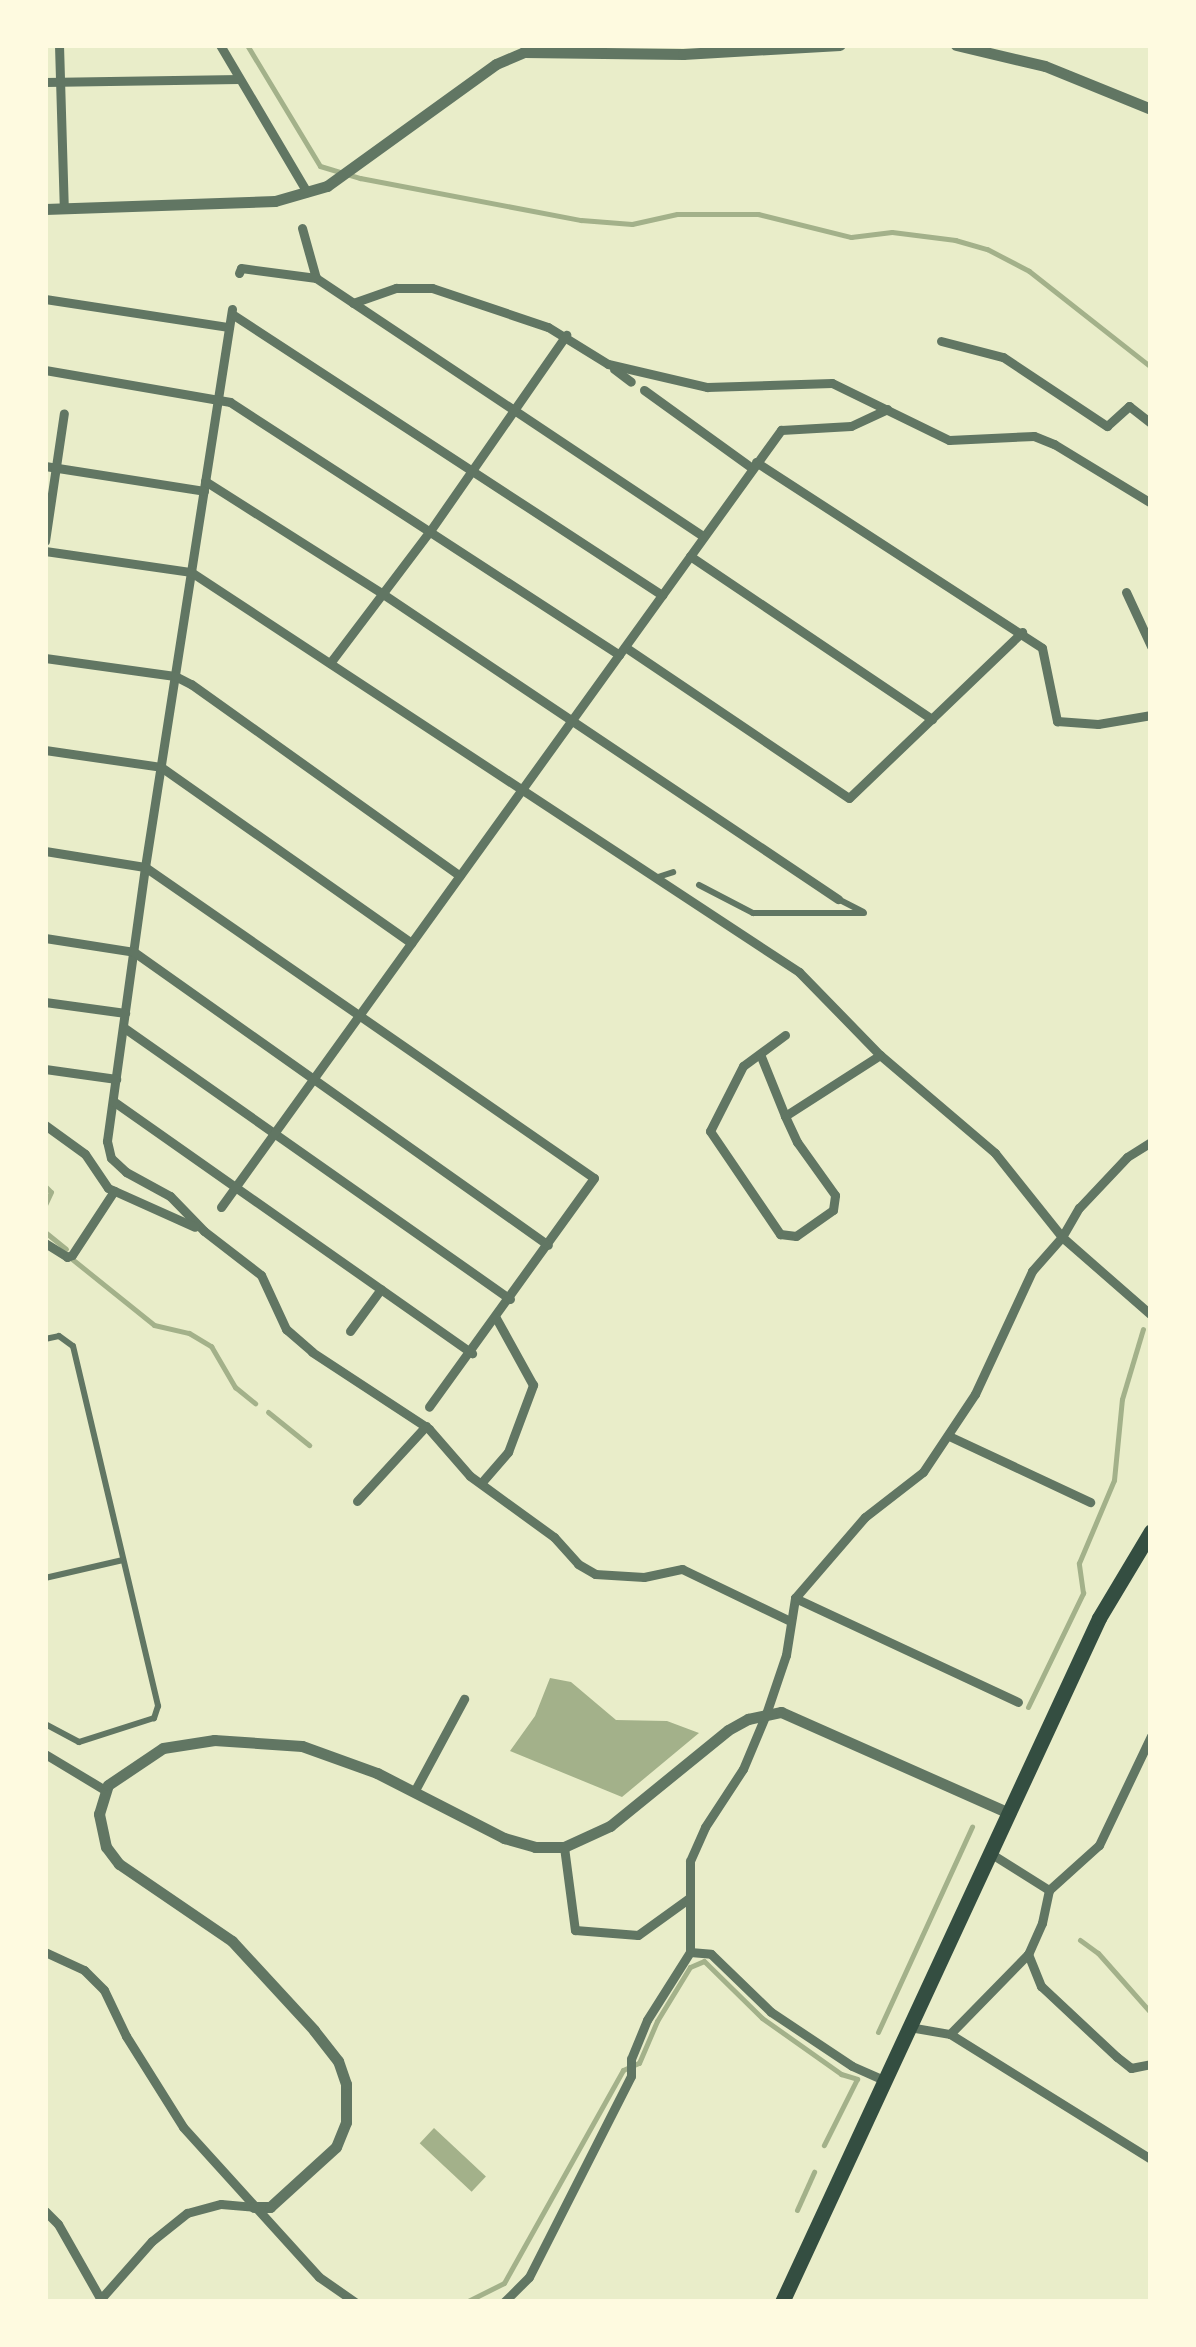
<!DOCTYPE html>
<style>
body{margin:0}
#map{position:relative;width:1196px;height:2347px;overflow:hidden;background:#e9edc9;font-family:"IBM Plex Sans",sans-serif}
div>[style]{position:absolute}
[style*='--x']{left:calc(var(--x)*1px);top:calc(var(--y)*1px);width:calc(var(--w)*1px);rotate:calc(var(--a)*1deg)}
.water>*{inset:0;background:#a3b18a;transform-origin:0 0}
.stream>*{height:5px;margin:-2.5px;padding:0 2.5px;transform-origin:2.5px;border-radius:2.5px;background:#a3b18a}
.pedestrian>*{height:6px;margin:-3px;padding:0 3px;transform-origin:3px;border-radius:3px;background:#617663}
.minor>*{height:9px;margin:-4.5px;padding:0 4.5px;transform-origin:4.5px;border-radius:4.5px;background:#617663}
.tertiary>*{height:11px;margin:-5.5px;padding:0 5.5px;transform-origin:5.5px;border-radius:5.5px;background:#617663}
.trunk>*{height:15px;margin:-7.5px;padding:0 7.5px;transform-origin:7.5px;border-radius:7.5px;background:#344e41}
span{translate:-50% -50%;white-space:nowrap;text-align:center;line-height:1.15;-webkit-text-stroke:10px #fefae0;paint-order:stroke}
.frame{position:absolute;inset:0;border:48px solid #fefae0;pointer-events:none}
</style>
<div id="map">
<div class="water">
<i style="clip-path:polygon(550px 1678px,571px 1682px,616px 1720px,667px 1721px,699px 1733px,622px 1797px,510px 1751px,535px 1716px)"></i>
<i style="left:434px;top:2128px;width:71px;height:21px;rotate:43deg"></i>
</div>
<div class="stream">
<i style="--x:247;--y:45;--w:141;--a:58.9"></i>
<i style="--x:320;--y:166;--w:42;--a:16.7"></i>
<i style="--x:360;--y:178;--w:225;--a:10.8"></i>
<i style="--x:581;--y:220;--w:51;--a:4.5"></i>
<i style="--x:632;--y:224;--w:46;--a:-12.5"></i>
<i style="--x:677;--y:214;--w:81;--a:0"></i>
<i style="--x:758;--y:214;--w:96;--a:13.9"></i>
<i style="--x:851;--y:237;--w:41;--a:-7"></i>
<i style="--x:892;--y:232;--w:64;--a:7.2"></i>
<i style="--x:955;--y:240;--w:33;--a:16"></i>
<i style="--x:987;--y:249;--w:47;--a:27.6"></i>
<i style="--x:1029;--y:271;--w:155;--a:38.2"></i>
<i style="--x:45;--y:1186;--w:8;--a:45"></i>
<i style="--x:51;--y:1192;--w:14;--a:115"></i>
<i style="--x:45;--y:1232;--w:27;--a:39"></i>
<i style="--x:72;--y:1259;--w:105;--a:38.8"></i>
<i style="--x:154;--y:1325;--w:36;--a:13"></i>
<i style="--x:189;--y:1333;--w:26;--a:31"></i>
<i style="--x:211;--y:1346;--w:48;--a:59.7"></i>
<i style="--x:235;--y:1387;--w:26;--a:39"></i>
<i style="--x:268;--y:1412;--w:53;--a:38.8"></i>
<i style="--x:1028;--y:1707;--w:127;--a:-64.2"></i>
<i style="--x:1083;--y:1593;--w:30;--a:-98"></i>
<i style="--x:1079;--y:1563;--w:90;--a:-67.1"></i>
<i style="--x:1114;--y:1480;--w:81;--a:-84.4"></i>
<i style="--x:1122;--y:1399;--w:73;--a:-73.3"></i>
<i style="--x:1080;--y:1940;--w:22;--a:36"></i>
<i style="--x:1098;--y:1953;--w:80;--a:48.5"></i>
<i style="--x:878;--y:2032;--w:226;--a:-65.4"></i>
<i style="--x:797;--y:2210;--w:42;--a:-65.9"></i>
<i style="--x:466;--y:2302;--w:42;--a:-26.6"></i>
<i style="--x:504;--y:2283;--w:244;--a:-60.8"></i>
<i style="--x:623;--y:2070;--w:17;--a:-24"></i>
<i style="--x:639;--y:2063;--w:46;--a:-66.8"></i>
<i style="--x:657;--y:2021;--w:63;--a:-58.6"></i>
<i style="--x:690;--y:1967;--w:15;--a:-23"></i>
<i style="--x:704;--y:1961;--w:81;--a:44.5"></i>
<i style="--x:762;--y:2018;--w:97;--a:35.3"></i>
<i style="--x:841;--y:2074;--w:17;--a:17"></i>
<i style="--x:857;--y:2079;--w:74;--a:116.6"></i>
</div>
<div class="pedestrian">
<i style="--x:658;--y:877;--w:16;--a:-18"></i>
<i style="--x:699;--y:885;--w:61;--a:27.4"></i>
<i style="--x:753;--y:913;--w:111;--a:0"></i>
<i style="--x:838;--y:899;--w:28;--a:27"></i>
<i style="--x:45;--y:1339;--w:14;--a:-12"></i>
<i style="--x:59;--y:1336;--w:17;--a:36"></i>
<i style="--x:73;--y:1346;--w:370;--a:76.7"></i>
<i style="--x:158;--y:1706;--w:13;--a:108"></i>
<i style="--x:154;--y:1718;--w:79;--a:162.3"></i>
<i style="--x:79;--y:1742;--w:38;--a:-152"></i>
<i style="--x:45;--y:1578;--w:80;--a:-13"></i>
</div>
<div class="minor">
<i style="--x:59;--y:45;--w:164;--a:88.3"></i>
<i style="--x:220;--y:45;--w:171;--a:59.4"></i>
<i style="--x:45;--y:82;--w:194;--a:-0.9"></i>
<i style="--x:302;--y:228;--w:52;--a:74.4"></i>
<i style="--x:316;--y:278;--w:465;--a:33.7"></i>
<i style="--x:239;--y:273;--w:5;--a:-68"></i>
<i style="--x:241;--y:268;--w:76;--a:7.6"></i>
<i style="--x:45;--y:299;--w:186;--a:8.7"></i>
<i style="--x:353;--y:303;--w:46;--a:-19.2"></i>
<i style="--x:396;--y:288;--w:36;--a:0"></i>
<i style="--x:432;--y:288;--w:122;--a:18.6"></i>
<i style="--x:548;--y:327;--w:70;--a:31.7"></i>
<i style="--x:608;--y:364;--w:102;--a:13.1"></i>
<i style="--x:707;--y:387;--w:125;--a:-1.8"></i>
<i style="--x:832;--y:383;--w:130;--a:26"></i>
<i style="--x:949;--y:440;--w:85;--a:-2.7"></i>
<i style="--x:1034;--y:436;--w:22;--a:22"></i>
<i style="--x:1054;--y:444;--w:114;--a:31.3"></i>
<i style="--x:232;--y:309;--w:565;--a:98.86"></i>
<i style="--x:145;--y:867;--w:277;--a:97.9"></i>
<i style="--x:107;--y:1141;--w:17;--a:77"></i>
<i style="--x:111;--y:1158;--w:21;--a:43"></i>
<i style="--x:126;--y:1172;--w:50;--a:28.6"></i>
<i style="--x:170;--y:1196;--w:49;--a:45.8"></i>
<i style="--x:204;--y:1231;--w:72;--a:37.7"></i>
<i style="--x:261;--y:1275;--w:60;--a:65.2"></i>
<i style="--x:286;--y:1329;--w:35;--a:41"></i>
<i style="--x:312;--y:1352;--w:140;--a:33.3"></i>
<i style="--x:429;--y:1429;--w:62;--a:48.9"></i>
<i style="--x:470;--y:1476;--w:104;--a:36"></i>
<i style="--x:554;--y:1537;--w:36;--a:48"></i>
<i style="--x:578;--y:1564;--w:20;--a:30"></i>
<i style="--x:595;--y:1574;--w:49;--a:3.5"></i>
<i style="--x:644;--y:1577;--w:39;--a:-12"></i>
<i style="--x:682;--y:1569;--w:120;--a:25.7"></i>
<i style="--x:232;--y:314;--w:514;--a:33.16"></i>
<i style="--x:941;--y:341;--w:64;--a:14.5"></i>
<i style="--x:1003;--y:357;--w:125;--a:33.6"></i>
<i style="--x:1107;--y:426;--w:30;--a:-42"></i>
<i style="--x:1129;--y:406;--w:28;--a:38"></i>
<i style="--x:614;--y:369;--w:21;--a:37"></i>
<i style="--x:45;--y:370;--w:188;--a:9.8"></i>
<i style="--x:230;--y:402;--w:464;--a:33"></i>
<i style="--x:644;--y:390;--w:133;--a:35.8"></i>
<i style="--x:756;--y:462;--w:341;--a:33"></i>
<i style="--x:1042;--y:648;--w:75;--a:78.4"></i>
<i style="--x:1057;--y:721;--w:41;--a:4.2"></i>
<i style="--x:1098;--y:724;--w:54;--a:-9.6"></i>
<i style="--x:45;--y:466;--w:161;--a:8.9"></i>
<i style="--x:205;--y:481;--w:211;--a:32.4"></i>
<i style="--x:383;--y:594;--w:548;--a:33.84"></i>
<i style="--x:45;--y:541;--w:129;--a:-81.6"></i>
<i style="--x:45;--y:551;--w:148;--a:8.2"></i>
<i style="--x:191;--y:572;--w:728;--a:33.34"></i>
<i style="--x:799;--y:972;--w:116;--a:45.7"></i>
<i style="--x:880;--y:1055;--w:151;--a:40.4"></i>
<i style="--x:995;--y:1153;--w:107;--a:51.4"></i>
<i style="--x:1062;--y:1237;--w:118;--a:41.2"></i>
<i style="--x:690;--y:556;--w:292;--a:34"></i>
<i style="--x:1126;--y:592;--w:60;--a:65.2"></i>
<i style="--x:625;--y:647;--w:270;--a:34"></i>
<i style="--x:849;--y:798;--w:240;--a:-43.8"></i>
<i style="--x:45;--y:658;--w:131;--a:7.9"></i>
<i style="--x:175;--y:676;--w:18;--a:27"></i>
<i style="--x:191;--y:684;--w:330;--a:35.5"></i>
<i style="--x:330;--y:663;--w:166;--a:-52.9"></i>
<i style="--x:430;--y:531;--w:239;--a:-55.2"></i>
<i style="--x:45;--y:750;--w:117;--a:8.3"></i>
<i style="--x:161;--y:767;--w:306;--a:35.1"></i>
<i style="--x:45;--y:851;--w:101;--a:9.1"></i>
<i style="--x:145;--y:867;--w:546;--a:34.71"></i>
<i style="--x:594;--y:1178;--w:282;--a:125.8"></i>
<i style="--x:45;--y:938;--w:90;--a:8.9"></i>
<i style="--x:134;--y:952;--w:507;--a:35.29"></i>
<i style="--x:45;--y:1002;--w:81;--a:7.8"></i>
<i style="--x:123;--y:1027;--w:473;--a:35.1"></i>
<i style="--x:785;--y:1035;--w:52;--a:143.6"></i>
<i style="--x:743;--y:1066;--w:73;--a:116.9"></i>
<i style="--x:710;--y:1131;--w:125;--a:55.8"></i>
<i style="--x:780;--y:1234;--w:16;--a:7"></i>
<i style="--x:796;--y:1236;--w:45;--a:-35.1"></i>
<i style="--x:833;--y:1210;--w:15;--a:-82"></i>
<i style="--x:835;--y:1195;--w:65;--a:-125.6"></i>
<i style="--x:797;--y:1142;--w:29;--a:-115"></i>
<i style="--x:785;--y:1116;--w:113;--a:-32.7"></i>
<i style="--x:760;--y:1054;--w:67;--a:68"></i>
<i style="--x:45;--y:1069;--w:72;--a:8"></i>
<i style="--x:113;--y:1101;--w:439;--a:35.1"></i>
<i style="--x:45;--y:1125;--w:49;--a:35.9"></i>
<i style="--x:85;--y:1154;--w:41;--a:55.9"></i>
<i style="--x:108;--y:1188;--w:95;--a:24.1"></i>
<i style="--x:221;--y:1207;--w:958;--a:-54.22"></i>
<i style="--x:781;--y:430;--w:70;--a:-3.3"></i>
<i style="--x:851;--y:426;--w:40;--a:-25"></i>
<i style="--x:45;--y:1243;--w:26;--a:32"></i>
<i style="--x:67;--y:1257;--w:5;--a:-22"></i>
<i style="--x:72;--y:1255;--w:77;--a:-56.7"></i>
<i style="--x:350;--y:1331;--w:52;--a:-53.6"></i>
<i style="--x:949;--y:1436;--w:156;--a:25.1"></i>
<i style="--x:482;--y:1482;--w:40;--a:-49"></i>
<i style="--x:508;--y:1452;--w:72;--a:-69.5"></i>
<i style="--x:533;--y:1385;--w:77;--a:-118.9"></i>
<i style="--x:357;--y:1501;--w:102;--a:-47.4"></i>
<i style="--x:795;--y:1598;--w:246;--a:25"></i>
<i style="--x:1151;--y:1736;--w:121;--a:115.5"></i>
<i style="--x:1099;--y:1845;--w:67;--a:138"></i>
<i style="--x:1049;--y:1890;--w:34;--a:102"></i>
<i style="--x:1042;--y:1923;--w:34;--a:114"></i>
<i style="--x:1028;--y:1954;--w:35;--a:68"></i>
<i style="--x:1041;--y:1986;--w:104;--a:43.1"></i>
<i style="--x:1117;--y:2057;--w:18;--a:38"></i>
<i style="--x:1131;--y:2068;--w:20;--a:-11"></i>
<i style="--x:45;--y:1754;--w:70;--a:31"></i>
<i style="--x:414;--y:1792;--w:106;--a:-61.7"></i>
<i style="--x:564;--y:1847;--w:84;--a:82.5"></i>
<i style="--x:575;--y:1930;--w:63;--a:4.5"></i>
<i style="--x:638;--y:1935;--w:62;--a:-35.8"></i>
<i style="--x:990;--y:1853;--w:70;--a:32.1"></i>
<i style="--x:45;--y:1952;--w:43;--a:24.8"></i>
<i style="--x:84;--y:1970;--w:28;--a:45"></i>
<i style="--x:104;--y:1990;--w:51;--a:64.4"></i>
<i style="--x:126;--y:2036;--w:107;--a:57.9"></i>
<i style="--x:183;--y:2127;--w:202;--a:47.8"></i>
<i style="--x:319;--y:2277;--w:44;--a:34.8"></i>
<i style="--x:690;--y:1952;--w:21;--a:5"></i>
<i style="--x:711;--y:1954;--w:83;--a:44"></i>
<i style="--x:771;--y:2012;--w:97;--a:33.7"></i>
<i style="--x:852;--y:2066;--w:35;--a:24"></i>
<i style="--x:909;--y:2027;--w:42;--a:9.7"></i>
<i style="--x:950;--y:2034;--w:237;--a:31.9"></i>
<i style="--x:950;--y:2034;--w:112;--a:-45.7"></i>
<i style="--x:45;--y:2211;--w:18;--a:45"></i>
<i style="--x:58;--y:2224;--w:85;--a:60.4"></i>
<i style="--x:98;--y:2302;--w:81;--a:-48.5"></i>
<i style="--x:152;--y:2241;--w:45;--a:-38.7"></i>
<i style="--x:187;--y:2213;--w:35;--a:-15"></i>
<i style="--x:221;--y:2204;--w:33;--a:5"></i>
<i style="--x:504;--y:2302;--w:35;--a:-45"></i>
<i style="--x:529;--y:2277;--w:225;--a:-63.1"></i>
<i style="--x:631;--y:2076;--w:17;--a:-90"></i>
<i style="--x:631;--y:2059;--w:42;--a:-67.7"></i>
<i style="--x:647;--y:2020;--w:80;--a:-57.7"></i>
<i style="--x:690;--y:1952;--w:91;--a:-90"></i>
<i style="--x:690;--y:1861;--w:37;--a:-66"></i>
<i style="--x:705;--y:1827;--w:69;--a:-56.8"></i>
<i style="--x:743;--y:1769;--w:60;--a:-67.3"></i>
<i style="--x:766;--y:1714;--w:62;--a:-71.3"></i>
<i style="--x:786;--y:1655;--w:58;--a:-81"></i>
<i style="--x:795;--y:1598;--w:107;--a:-49.2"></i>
<i style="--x:865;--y:1517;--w:73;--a:-37.8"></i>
<i style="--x:923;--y:1472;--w:94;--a:-56.3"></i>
<i style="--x:975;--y:1394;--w:136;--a:-65.1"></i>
<i style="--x:1032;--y:1271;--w:45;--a:-48.6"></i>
<i style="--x:1062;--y:1237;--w:34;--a:-60"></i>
<i style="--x:1079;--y:1208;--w:70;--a:-46.7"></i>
<i style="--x:1127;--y:1157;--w:28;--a:-32"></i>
</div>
<div class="tertiary">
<i style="--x:956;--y:45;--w:91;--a:13.3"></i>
<i style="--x:1045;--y:66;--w:114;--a:22.1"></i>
<i style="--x:45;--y:209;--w:230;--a:-2"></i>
<i style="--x:275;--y:201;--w:54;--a:-16.1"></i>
<i style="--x:327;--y:186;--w:208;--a:-35.8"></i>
<i style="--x:496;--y:64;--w:30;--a:-23"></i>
<i style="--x:524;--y:52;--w:159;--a:0.7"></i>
<i style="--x:683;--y:54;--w:157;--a:-3.3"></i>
<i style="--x:254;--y:2207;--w:16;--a:0"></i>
<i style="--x:270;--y:2207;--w:89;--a:-42.3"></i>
<i style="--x:336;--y:2147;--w:27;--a:-68"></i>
<i style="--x:346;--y:2122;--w:38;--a:-90"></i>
<i style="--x:346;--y:2084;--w:24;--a:-109"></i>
<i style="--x:338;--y:2061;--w:39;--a:-128"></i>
<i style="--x:314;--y:2030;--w:121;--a:-132.7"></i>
<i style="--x:232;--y:1941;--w:137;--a:-145.7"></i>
<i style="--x:119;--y:1864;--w:21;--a:-127"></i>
<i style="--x:106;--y:1847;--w:34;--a:-102"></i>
<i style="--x:99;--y:1814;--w:30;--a:-73"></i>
<i style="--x:108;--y:1785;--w:66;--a:-33.9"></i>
<i style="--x:163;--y:1748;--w:52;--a:-8.9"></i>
<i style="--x:214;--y:1740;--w:88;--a:3.9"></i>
<i style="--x:302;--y:1746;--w:80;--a:19.8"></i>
<i style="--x:377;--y:1773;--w:143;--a:27.1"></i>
<i style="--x:504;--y:1838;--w:32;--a:16"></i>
<i style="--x:535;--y:1847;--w:29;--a:0"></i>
<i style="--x:564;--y:1847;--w:51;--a:-24.5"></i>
<i style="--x:610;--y:1826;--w:152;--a:-39.1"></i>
<i style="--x:728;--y:1730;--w:23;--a:-29"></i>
<i style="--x:748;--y:1719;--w:34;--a:-12"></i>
<i style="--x:781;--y:1712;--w:249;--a:23.9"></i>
</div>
<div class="trunk">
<i style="--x:782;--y:2302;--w:754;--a:-65.13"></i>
<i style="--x:1099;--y:1618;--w:101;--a:-59.1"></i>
</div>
<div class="frame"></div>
</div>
